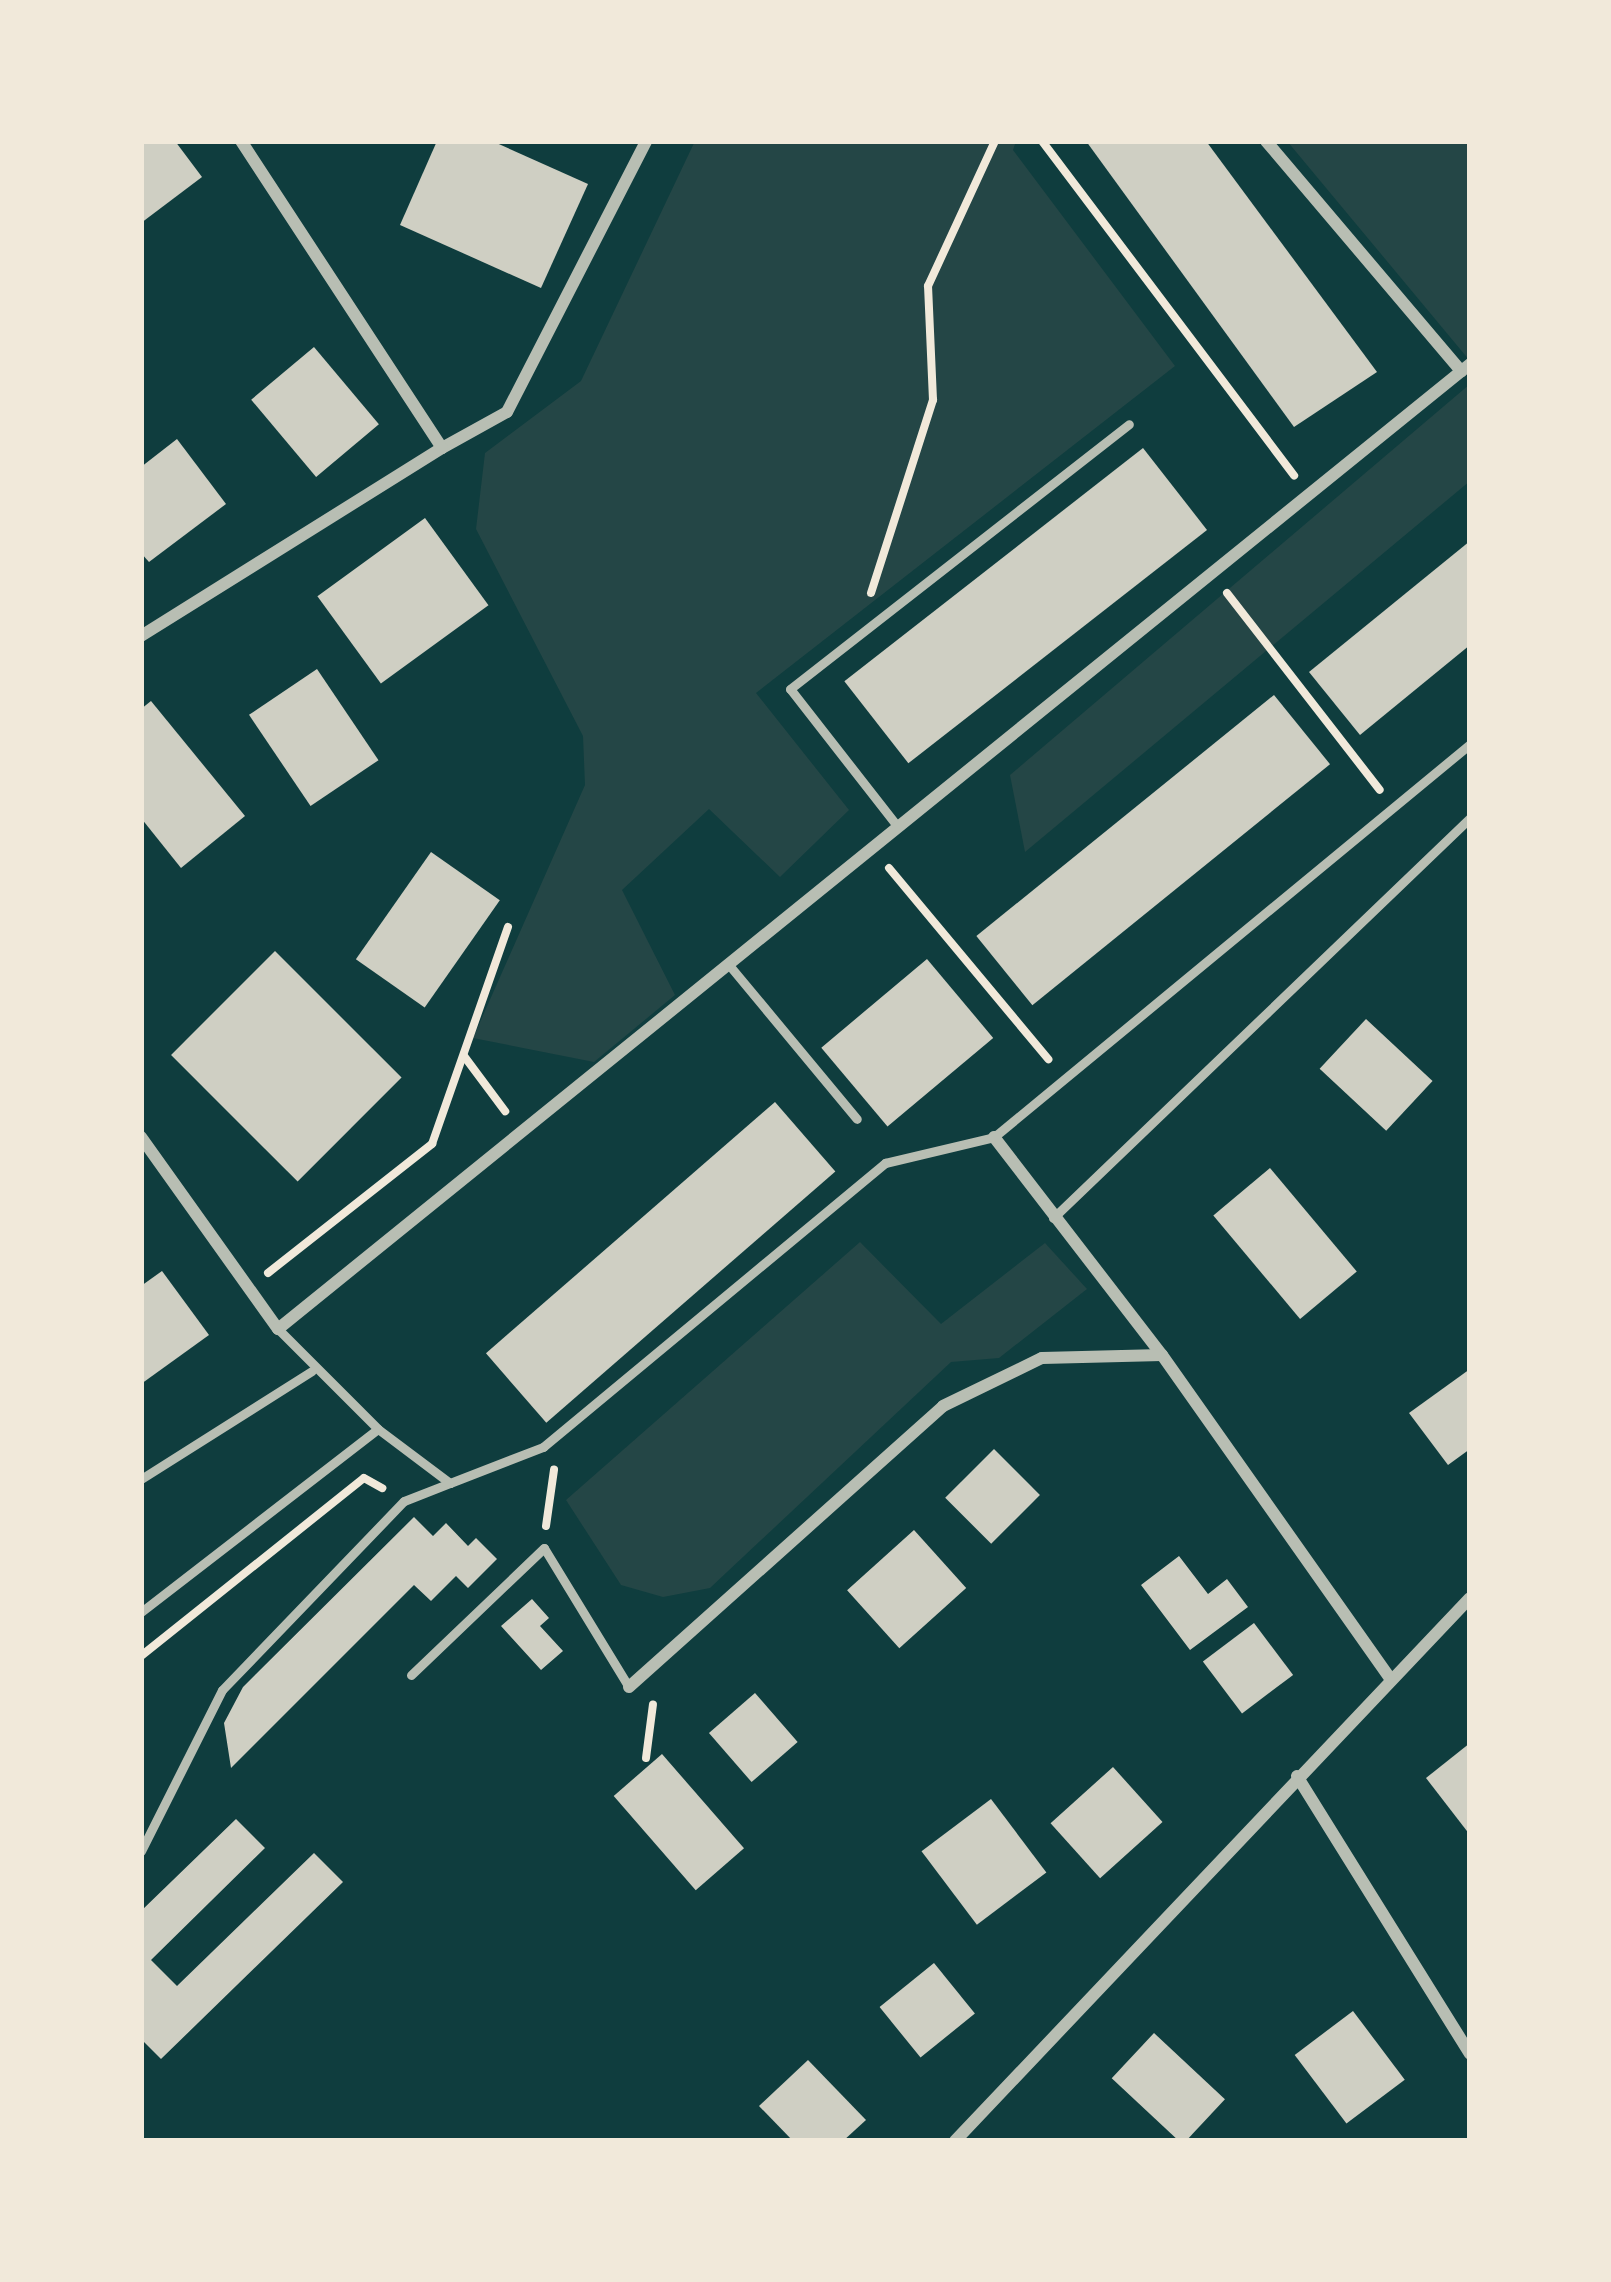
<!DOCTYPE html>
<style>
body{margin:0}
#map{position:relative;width:1611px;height:2282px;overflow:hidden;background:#0f3d3e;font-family:Roboto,sans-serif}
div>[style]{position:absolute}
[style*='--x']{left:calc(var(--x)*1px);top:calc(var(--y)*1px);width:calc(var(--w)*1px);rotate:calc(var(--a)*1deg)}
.green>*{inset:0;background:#244646}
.building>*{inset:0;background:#cfcfc3;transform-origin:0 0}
.path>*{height:8px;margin:-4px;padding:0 4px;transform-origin:4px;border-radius:4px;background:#f1e9da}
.service>*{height:9px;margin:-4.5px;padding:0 4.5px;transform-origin:4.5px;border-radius:4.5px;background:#b8beb3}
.minor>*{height:12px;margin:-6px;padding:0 6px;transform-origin:6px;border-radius:6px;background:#b8beb3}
span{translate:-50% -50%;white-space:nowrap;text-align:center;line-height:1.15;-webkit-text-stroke:12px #f1e9da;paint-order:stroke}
.frame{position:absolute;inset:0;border:144px solid #f1e9da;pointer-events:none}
</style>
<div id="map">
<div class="green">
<i style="clip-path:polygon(695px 141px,1016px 141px,1013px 150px,1175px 366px,756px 693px,849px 810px,780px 877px,709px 809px,622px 890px,675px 995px,594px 1062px,473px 1038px,585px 785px,583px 736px,476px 529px,485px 453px,581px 381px)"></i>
<i style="clip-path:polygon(1287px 141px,1470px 141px,1470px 361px)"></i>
<i style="clip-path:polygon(1470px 384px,1470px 481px,1025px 852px,1010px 775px)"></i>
<i style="clip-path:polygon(860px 1242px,941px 1324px,1045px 1243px,1087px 1289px,999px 1358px,951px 1362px,710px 1588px,663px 1597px,621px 1585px,566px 1500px)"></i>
</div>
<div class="building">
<i style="clip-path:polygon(141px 141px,175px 141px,202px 177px,141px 223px)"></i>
<i style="clip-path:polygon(437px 141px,492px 141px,588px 184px,541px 288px,400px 225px)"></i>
<i style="clip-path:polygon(1086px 141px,1206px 141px,1377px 372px,1294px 427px)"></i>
<i style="left:314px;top:347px;width:101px;height:82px;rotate:50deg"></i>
<i style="clip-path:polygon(177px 439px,226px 504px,149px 562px,141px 553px,141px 467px)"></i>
<i style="left:1143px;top:448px;width:104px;height:379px;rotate:52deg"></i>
<i style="left:425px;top:518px;width:108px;height:133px;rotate:54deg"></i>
<i style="clip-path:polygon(1470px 541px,1470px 645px,1360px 735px,1309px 672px)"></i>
<i style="left:317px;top:669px;width:110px;height:82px;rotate:56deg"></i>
<i style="left:1274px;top:695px;width:89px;height:383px;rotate:51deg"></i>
<i style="clip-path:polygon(151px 701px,245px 816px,181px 868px,141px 818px,141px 709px)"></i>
<i style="left:431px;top:852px;width:84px;height:131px;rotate:35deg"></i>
<i style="left:275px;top:951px;width:179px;height:147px;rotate:45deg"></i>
<i style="left:927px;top:959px;width:103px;height:138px;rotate:50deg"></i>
<i style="left:1366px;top:1019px;width:91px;height:68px;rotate:43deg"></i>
<i style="left:775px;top:1102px;width:92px;height:383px;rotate:49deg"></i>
<i style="left:1270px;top:1168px;width:135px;height:74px;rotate:50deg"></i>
<i style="clip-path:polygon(162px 1271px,209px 1335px,141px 1384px,141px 1286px)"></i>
<i style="clip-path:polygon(1470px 1369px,1470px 1449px,1448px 1465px,1409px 1413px)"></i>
<i style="left:994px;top:1449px;width:65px;height:69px;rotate:45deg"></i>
<i style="clip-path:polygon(414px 1517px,433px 1536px,446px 1523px,468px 1546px,476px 1538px,497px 1559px,468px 1588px,456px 1576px,431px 1601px,414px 1585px,231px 1768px,224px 1723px,243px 1687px)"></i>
<i style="left:914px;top:1530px;width:78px;height:90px;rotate:48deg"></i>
<i style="clip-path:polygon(1179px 1556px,1208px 1594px,1227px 1579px,1248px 1607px,1190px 1650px,1141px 1585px)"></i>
<i style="clip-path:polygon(532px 1599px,549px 1618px,540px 1626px,563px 1651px,541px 1670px,501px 1626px)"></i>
<i style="left:1254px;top:1623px;width:65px;height:64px;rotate:53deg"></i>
<i style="left:755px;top:1693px;width:65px;height:61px;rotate:49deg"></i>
<i style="clip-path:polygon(1470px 1743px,1470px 1835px,1426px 1778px)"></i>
<i style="left:662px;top:1754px;width:125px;height:64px;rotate:49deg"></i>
<i style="left:1113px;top:1767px;width:74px;height:84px;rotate:48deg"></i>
<i style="left:991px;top:1799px;width:92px;height:87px;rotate:53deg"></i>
<i style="clip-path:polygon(236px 1819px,265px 1848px,151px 1960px,177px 1986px,314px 1853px,343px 1882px,161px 2059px,141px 2039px,141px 1911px)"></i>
<i style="left:934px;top:1963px;width:65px;height:70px;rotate:51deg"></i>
<i style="left:1353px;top:2011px;width:86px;height:73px;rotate:53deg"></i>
<i style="left:1154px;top:2033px;width:97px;height:62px;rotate:43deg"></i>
<i style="clip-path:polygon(808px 2060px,866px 2120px,843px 2141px,793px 2141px,759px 2106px)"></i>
</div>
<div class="path">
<i style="--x:1042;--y:141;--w:419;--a:53"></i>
<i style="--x:871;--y:593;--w:203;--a:-72.2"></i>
<i style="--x:933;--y:400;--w:114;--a:-92.5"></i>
<i style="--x:928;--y:286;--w:160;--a:-65.2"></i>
<i style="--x:1227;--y:593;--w:249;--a:52.2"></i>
<i style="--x:889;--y:868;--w:249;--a:50.2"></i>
<i style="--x:464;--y:1056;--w:69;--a:53.3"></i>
<i style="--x:268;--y:1273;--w:209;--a:-38.2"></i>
<i style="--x:432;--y:1144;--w:230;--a:-70.7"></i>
<i style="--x:546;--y:1526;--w:57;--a:-81.9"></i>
<i style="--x:141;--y:1656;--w:285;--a:-38.6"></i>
<i style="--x:364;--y:1478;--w:21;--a:29"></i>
<i style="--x:646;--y:1758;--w:54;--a:-82.6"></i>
</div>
<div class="service">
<i style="--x:898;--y:827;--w:175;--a:-128"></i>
<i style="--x:790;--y:689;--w:430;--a:-38"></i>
<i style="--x:729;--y:965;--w:200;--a:50.3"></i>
<i style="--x:1053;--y:1218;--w:578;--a:-43.81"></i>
<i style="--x:378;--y:1429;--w:90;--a:36.9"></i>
<i style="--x:450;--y:1483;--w:100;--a:-21.2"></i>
<i style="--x:543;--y:1447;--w:445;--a:-39.7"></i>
<i style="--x:885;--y:1163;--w:112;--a:-13.4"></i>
<i style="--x:994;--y:1137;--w:617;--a:-39.54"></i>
<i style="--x:141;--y:1479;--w:202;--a:-32.3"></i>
<i style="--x:141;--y:1612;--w:299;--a:-37.7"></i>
<i style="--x:378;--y:1429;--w:141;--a:-135"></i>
<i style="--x:411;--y:1675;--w:184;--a:-43.7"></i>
<i style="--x:544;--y:1548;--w:163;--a:58.6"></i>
<i style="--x:141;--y:1851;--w:180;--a:-63.3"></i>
<i style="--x:222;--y:1690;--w:262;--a:-46.1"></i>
<i style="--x:404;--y:1501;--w:49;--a:-21.4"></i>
</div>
<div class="minor">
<i style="--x:1266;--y:141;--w:302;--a:49.7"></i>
<i style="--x:442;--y:448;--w:74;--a:-29"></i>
<i style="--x:507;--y:412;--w:305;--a:-62.8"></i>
<i style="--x:141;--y:636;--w:355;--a:-32"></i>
<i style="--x:442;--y:448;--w:367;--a:-123.2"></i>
<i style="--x:141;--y:1137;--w:236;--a:54.5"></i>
<i style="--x:278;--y:1329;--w:1534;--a:-38.99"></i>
<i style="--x:994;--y:1137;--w:275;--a:52.4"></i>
<i style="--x:1162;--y:1355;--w:394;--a:54.8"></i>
<i style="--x:629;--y:1687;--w:421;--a:-41.8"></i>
<i style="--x:943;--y:1406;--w:110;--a:-25.9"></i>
<i style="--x:1042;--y:1358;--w:120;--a:-1.4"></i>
<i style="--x:1297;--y:1776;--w:327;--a:58.1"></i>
<i style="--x:955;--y:2141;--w:748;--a:-46.52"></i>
</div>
<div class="frame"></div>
</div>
